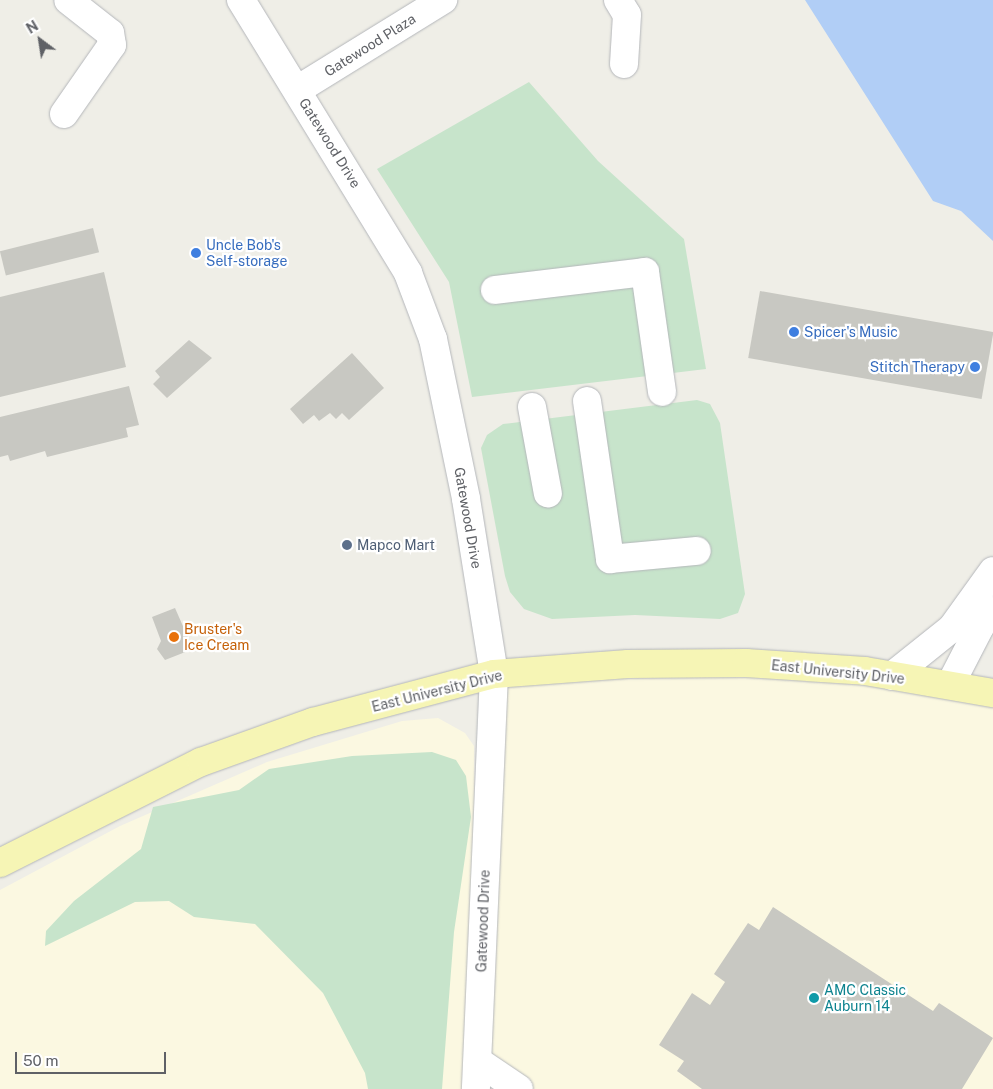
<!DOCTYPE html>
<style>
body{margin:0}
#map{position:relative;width:993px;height:1089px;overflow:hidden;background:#efeee7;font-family:"Public Sans",sans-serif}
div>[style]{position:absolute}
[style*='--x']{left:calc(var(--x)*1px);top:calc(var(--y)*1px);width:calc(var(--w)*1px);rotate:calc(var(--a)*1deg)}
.commercial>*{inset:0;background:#fbf8e1}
.green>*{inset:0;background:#c7e4cb}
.water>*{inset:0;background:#b1cef6}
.building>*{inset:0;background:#c8c8c2;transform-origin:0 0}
.roads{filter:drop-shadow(0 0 1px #b4b6ba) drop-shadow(0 0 1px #b4b6ba)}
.minor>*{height:28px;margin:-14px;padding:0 14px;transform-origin:14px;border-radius:14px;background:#fff}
.major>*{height:28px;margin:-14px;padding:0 14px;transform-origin:14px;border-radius:14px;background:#f6f5b5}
.dots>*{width:14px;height:14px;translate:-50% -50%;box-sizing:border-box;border:2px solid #fff;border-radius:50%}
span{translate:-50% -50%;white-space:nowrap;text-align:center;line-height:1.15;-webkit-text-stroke:4.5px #fff;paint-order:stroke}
.street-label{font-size:14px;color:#5f6166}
.shop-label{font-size:14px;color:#366cbe}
.left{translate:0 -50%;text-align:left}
.right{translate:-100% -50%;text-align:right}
.service-label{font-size:14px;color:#4e5e75}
.food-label{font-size:14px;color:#c56008}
.culture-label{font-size:14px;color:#0d838f}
.north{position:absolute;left:15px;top:15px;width:50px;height:50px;-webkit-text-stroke:4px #fff;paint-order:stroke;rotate:329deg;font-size:14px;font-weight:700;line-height:20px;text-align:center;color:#5f6166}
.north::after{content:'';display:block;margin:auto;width:18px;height:22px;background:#5f6166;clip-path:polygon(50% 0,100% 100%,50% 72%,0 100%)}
.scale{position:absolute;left:15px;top:1052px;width:151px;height:22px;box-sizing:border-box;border:2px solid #5f6166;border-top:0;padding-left:6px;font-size:15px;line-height:18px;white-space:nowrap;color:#5f6166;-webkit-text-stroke:4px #fff;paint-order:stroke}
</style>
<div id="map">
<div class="commercial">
<i style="clip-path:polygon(628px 664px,993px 693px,993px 1089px,519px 1089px,479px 1062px,494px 674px)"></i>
<i style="clip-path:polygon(438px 718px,465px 733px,474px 746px,477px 1089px,0 1089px,0 890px,120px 826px,267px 762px,402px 721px)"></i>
</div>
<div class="green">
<i style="clip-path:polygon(529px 82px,598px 161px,684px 239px,706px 369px,472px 397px,449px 282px,377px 169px)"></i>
<i style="clip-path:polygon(697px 400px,710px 404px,720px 423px,745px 594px,738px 613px,720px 619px,635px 615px,552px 619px,524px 609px,510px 592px,505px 576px,481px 448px,487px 435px,503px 424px)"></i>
<i style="clip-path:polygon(432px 752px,456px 760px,466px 776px,471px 817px,454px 932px,442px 1089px,368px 1089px,365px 1073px,323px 993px,255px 924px,194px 917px,169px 901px,135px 902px,45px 946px,46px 931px,74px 901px,141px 849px,153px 807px,239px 790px,269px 769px,352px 756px)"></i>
</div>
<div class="water">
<i style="clip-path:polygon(805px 0,993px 0,993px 241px,961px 211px,933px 201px)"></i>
</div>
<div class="building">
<i style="left:93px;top:228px;width:25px;height:96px;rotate:76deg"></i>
<i style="clip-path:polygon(104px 272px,126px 367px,0 397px,0 297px)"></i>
<i style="left:760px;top:291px;width:237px;height:68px;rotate:10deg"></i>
<i style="clip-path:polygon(189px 340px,212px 358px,167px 398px,153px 384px,160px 377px,155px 371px)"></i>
<i style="clip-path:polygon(352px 353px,384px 388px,349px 420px,342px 413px,336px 419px,330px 413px,319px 421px,314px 415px,303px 424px,290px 409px)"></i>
<i style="clip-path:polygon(129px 386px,139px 425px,126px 428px,128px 437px,47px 457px,45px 451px,10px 461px,8px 455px,0 457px,0 417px)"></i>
<i style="clip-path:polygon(175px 608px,193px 649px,165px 660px,157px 649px,161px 641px,152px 617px)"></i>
<i style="clip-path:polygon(773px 907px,933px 1011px,939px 1003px,993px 1038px,962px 1089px,702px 1089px,677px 1071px,684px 1061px,659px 1045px,692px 993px,710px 1005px,725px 982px,714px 974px,748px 923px,759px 930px)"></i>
</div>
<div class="roads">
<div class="minor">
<i style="--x:241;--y:0;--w:320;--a:58.5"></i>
<i style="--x:408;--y:273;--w:71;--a:69.3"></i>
<i style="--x:433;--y:339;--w:163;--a:78.3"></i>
<i style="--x:466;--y:499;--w:177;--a:80.9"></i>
<i style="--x:494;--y:674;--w:415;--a:92.5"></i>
<i style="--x:618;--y:0;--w:17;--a:59"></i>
<i style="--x:627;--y:15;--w:49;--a:93.5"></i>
<i style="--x:297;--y:90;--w:172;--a:-31.7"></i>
<i style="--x:64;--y:114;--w:84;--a:-55.2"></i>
<i style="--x:112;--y:45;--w:12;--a:-99"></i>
<i style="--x:110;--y:33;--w:53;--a:-141.8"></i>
<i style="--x:495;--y:290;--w:151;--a:-6.8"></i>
<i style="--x:645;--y:272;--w:121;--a:81.9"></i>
<i style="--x:587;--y:401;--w:160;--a:81.7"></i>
<i style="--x:610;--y:559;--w:87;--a:-5.3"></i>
<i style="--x:532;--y:407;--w:88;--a:79.6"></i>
<i style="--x:892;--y:676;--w:77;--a:-38.7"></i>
<i style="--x:952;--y:628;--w:70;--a:-54.3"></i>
<i style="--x:950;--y:685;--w:65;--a:-62.7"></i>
<i style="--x:980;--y:627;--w:32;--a:-92"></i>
<i style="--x:479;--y:1062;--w:48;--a:34"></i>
</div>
<div class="major">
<i style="--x:0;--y:863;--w:225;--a:-26.7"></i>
<i style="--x:201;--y:762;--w:119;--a:-19.7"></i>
<i style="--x:313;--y:722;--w:187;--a:-14.9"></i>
<i style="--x:494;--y:674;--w:134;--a:-4.3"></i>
<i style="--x:628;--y:664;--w:118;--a:-0.5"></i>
<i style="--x:746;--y:663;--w:119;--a:3.8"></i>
<i style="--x:865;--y:671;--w:130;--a:9.8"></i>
</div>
</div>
<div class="dots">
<i style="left:196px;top:253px;background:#3f7fe0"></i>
<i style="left:794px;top:332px;background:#3f7fe0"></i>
<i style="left:975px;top:367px;background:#3f7fe0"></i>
<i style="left:347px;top:545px;background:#5c6f8a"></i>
<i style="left:174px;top:637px;background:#e8710a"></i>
<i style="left:814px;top:998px;background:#0f9aa8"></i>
</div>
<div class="street-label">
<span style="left:370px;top:45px;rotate:-32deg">Gatewood Plaza</span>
<span style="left:330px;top:143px;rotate:58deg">Gatewood Drive</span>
<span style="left:468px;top:518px;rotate:80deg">Gatewood Drive</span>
<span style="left:838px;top:672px;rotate:6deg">East University Drive</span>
<span style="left:437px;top:691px;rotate:-14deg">East University Drive</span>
<span style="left:483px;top:921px;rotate:-88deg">Gatewood Drive</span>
</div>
<div class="shop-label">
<span class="left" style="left:206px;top:253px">Uncle Bob's<br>Self-storage</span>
<span class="left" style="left:804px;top:332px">Spicer's Music</span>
<span class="right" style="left:965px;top:367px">Stitch Therapy</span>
</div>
<div class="service-label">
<span class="left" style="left:357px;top:545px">Mapco Mart</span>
</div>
<div class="food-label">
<span class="left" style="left:184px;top:637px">Bruster's<br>Ice Cream</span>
</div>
<div class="culture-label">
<span class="left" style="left:824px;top:998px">AMC Classic<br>Auburn 14</span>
</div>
<div class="north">N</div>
<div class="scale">50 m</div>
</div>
